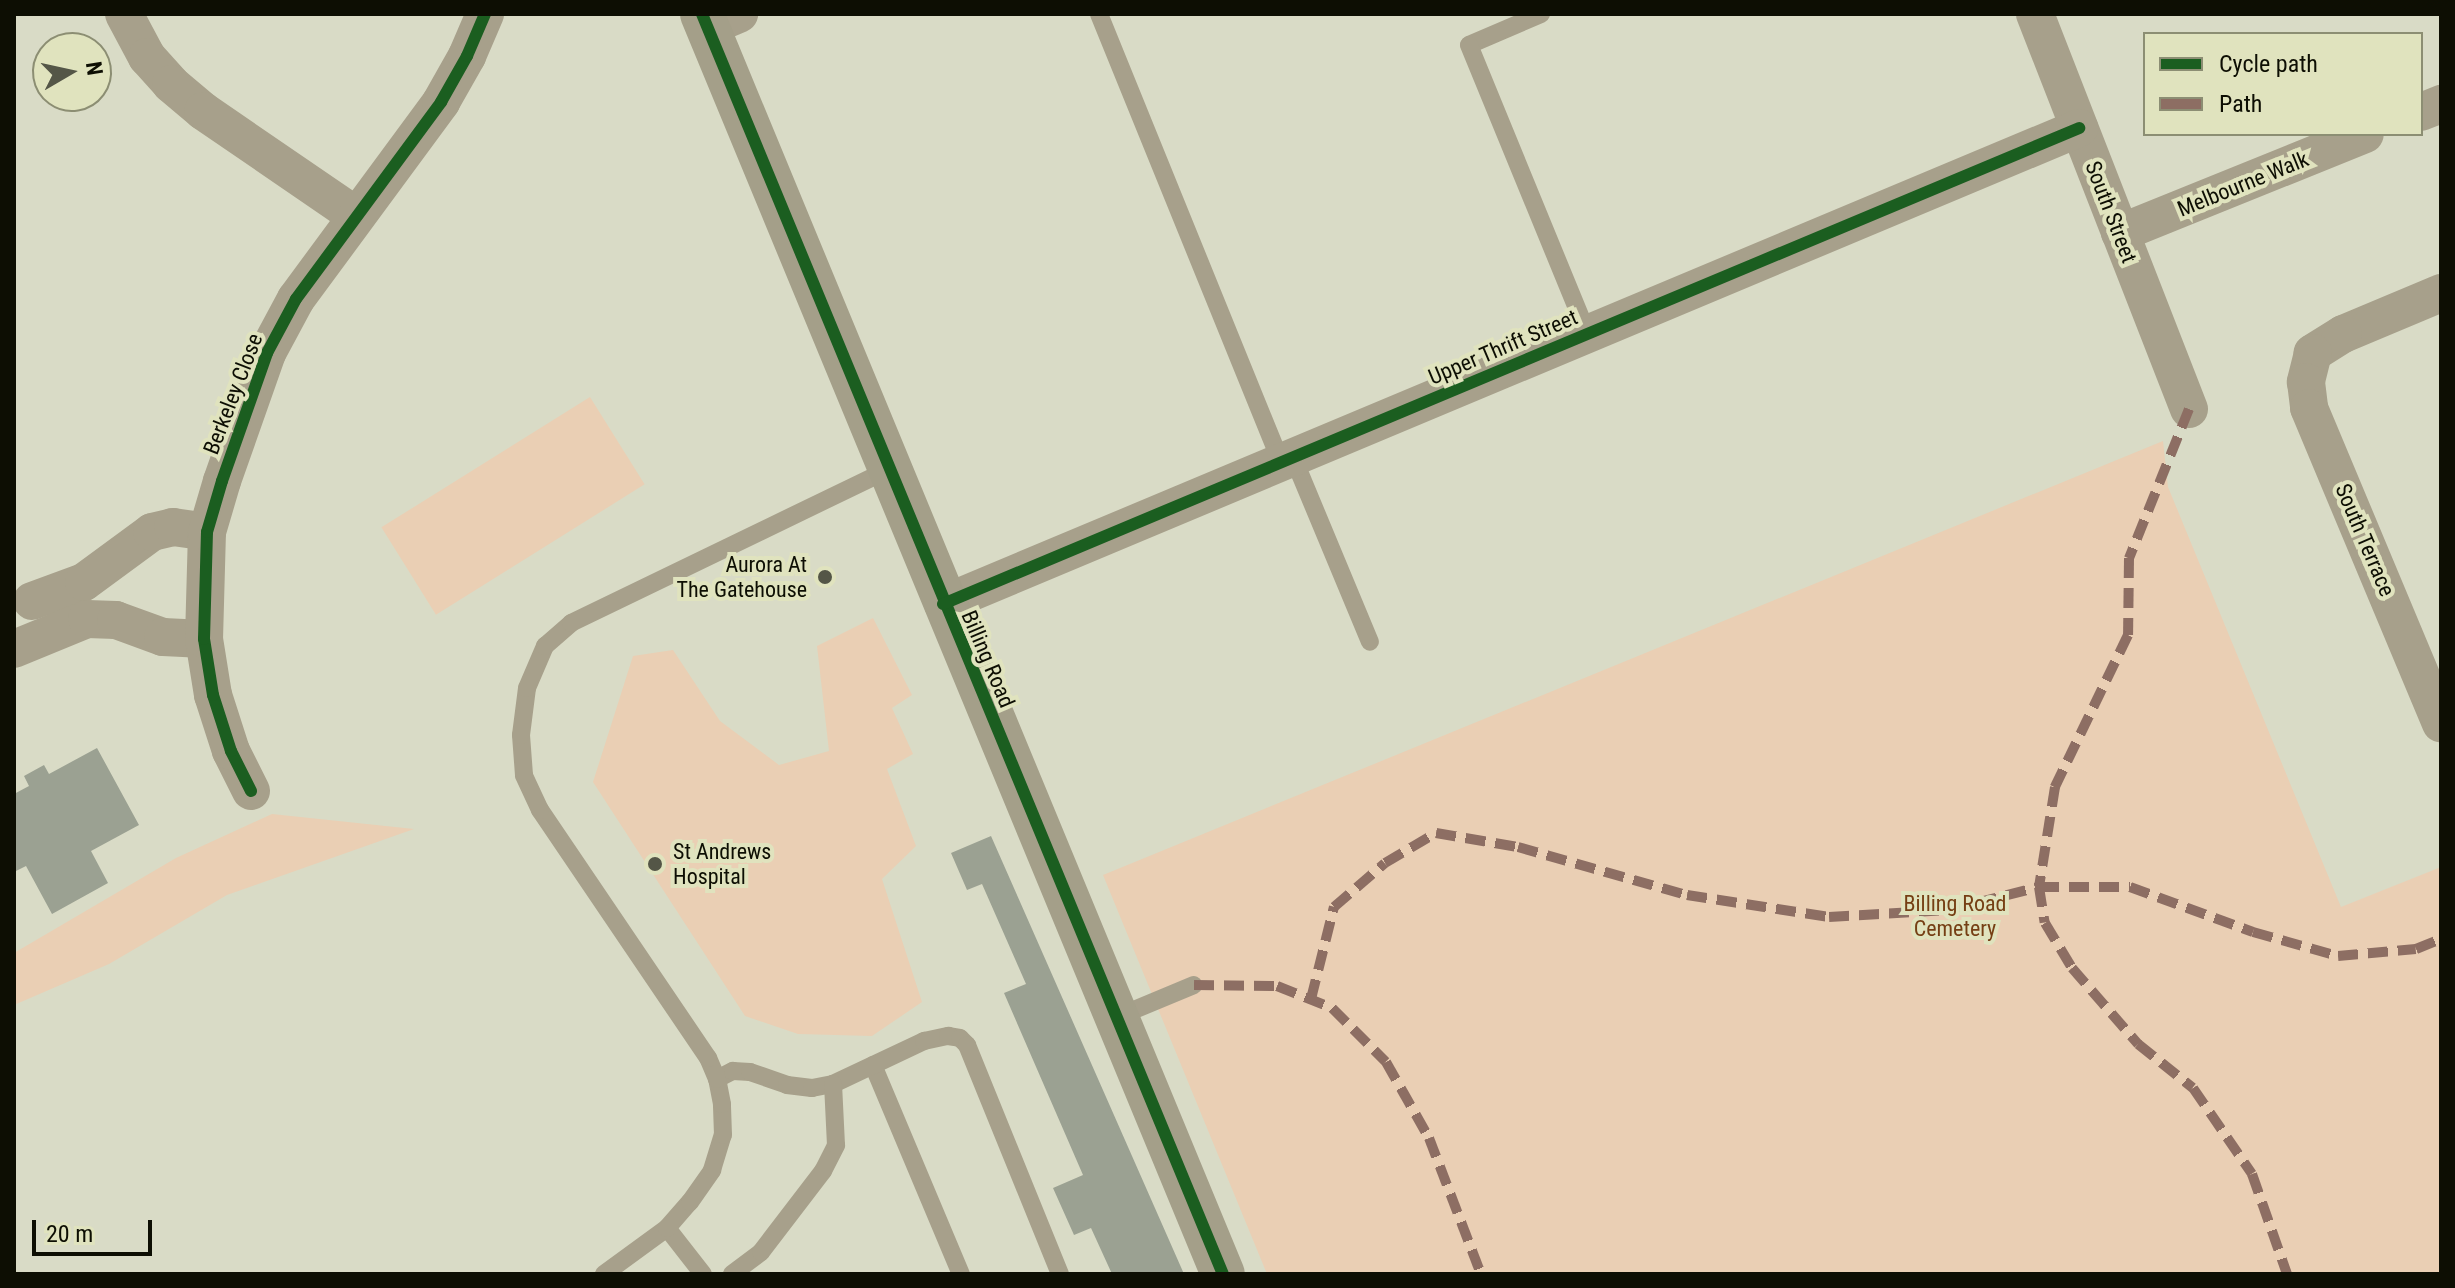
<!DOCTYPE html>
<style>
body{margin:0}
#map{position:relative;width:2455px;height:1288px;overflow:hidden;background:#d9dbc6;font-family:"Roboto Condensed",sans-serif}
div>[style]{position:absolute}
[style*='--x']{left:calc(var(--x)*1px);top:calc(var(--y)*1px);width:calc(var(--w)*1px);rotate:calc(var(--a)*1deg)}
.green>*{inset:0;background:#eacfb4;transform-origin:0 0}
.building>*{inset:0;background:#9ba192}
.lane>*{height:18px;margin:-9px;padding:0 9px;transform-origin:9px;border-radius:9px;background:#a7a08b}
.street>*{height:38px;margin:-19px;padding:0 19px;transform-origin:19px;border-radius:19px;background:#a7a08b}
.secondary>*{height:44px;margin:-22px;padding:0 22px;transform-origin:22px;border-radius:22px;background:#a49f89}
.quiet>*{height:10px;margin-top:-5px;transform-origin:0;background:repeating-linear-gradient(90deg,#8d6e63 0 20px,transparent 0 30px)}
.cycleway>*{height:12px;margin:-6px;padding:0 6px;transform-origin:6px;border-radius:6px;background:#1b5e20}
.dots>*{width:22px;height:22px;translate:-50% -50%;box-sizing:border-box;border:4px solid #e0e3be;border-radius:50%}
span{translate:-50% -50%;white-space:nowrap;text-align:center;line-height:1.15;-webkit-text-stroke:8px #e0e3be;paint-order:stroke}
.street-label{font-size:22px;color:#0d0e03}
.poi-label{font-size:22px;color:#0d0e03}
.right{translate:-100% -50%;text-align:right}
.left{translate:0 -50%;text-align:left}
.park-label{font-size:22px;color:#753f14}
.frame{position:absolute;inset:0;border:16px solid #0d0e03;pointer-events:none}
.legend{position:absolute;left:2143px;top:32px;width:280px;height:104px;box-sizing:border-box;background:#e0e3be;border:2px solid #8c8e73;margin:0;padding:10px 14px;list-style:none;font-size:24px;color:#0d0e03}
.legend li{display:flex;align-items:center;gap:16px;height:40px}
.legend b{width:40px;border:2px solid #8c8e73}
.north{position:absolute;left:32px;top:32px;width:80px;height:80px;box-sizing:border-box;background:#e0e3be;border:2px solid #8c8e73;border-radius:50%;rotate:81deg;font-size:22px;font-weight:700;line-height:32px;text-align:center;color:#0d0e03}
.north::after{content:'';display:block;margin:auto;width:28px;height:36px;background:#545647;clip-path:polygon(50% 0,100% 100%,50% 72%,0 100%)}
.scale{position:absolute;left:32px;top:1220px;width:120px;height:36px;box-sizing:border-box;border:4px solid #0d0e03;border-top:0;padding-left:10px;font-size:24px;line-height:28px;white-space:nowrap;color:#0d0e03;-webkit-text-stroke:6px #e0e3be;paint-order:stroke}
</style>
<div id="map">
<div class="green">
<i style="left:590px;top:397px;width:103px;height:246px;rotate:58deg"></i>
<i style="clip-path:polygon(2163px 441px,2168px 487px,2341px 907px,2441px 867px,2441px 1274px,1267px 1274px,1103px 875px)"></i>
<i style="clip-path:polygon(873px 618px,912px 695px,892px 708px,913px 754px,887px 769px,916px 846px,882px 879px,922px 1002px,872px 1036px,798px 1034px,745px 1016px,593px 782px,633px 656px,673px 650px,720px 721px,779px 765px,829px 751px,817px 646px)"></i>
<i style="clip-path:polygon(272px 814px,414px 829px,227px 895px,109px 964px,14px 1005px,14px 953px,176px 858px)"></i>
</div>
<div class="building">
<i style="clip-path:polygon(97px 748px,139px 825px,91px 851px,108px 883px,52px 914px,26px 866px,14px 872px,14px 794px,29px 786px,24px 776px,44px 765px,49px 774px)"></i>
<i style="clip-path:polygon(991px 836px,1184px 1274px,1112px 1274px,1091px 1228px,1074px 1235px,1053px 1188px,1083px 1175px,1004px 993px,1026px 984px,982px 884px,967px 890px,951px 853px)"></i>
</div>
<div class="lane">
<i style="--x:1099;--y:14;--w:484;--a:67.9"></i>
<i style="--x:1541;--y:14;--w:78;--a:156.7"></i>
<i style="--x:1469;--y:45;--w:311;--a:67.7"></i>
<i style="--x:1293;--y:457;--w:200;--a:67.4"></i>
<i style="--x:1117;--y:1017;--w:83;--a:-22.6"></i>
<i style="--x:873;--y:1065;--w:227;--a:67.2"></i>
<i style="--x:717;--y:1079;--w:18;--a:-27"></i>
<i style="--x:733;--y:1071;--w:17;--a:3"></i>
<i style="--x:750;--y:1072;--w:39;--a:19"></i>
<i style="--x:787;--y:1085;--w:25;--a:7"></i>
<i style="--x:812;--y:1088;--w:21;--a:-11"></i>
<i style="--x:833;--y:1084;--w:101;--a:-25.3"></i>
<i style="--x:924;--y:1041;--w:25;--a:-12"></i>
<i style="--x:948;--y:1036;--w:12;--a:9"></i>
<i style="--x:960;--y:1038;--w:10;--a:45"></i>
<i style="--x:967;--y:1045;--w:247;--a:67.9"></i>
<i style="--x:667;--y:1228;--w:58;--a:52"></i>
<i style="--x:604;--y:1274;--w:78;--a:-36.1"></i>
<i style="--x:667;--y:1228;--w:35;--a:-49"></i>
<i style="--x:690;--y:1202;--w:39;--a:-55"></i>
<i style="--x:712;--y:1170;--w:37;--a:-73"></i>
<i style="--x:723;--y:1135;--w:31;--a:-92"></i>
<i style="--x:722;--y:1104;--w:25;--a:-101"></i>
<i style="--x:717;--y:1079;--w:23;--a:-113"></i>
<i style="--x:708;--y:1058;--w:300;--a:-124.1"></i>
<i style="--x:540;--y:810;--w:38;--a:-115"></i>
<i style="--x:524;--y:775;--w:40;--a:-94.3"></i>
<i style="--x:521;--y:735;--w:47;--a:-82.7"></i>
<i style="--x:527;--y:688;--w:46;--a:-66.8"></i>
<i style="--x:545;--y:646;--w:35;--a:-41"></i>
<i style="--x:571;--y:623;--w:352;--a:-25.8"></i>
<i style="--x:732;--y:1274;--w:36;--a:-37"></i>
<i style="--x:761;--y:1252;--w:102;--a:-52.6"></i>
<i style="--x:823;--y:1171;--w:29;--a:-63"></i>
<i style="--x:836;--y:1145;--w:61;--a:-92.8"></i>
</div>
<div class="street">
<i style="--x:124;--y:14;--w:49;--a:61.9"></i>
<i style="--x:147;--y:57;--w:36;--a:48"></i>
<i style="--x:171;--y:84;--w:42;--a:40.2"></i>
<i style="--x:203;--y:111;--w:184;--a:34.4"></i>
<i style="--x:2035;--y:14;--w:424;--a:68.7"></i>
<i style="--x:708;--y:27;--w:34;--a:-23"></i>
<i style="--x:2421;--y:112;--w:22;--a:-22"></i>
<i style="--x:2120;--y:233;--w:264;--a:-22"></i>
<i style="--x:2441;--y:293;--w:106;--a:157.3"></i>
<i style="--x:2343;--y:334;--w:36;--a:148"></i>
<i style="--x:2313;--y:353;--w:30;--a:104"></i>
<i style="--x:2306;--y:382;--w:26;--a:83"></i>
<i style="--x:2309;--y:408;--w:342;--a:67.3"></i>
<i style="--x:32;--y:601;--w:55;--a:-20.1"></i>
<i style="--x:84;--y:582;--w:84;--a:-36.3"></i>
<i style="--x:152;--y:532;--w:22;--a:-13"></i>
<i style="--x:173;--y:527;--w:34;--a:8"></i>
<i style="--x:943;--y:604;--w:1232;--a:-22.73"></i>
<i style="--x:14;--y:649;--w:79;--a:-22.3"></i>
<i style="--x:87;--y:619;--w:29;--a:2"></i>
<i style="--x:116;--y:620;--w:50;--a:19.9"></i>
<i style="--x:163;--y:637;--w:41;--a:2.8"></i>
<i style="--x:251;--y:791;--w:45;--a:-116.6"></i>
<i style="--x:231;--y:751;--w:59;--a:-107.8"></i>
<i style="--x:213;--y:695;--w:57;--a:-99.1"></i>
<i style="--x:204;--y:639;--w:107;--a:-88.4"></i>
<i style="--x:207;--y:532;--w:53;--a:-73.6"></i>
<i style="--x:222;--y:481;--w:136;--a:-70.6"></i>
<i style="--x:267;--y:353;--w:61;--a:-61.8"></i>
<i style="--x:296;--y:299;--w:245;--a:-53.6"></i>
<i style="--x:441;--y:102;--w:53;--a:-60.5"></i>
<i style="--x:467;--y:56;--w:46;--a:-66.8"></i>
</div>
<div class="secondary">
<i style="--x:702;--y:14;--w:1363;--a:67.54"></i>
</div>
<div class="quiet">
<i style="--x:2189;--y:409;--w:161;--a:111.9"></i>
<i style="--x:2129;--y:558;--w:77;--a:90.7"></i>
<i style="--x:2128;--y:635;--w:169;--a:115.7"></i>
<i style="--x:2055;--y:787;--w:101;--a:99.1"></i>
<i style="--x:2039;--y:887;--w:36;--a:81"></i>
<i style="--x:2045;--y:923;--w:52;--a:59"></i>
<i style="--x:2072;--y:968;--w:101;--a:49"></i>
<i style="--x:2138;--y:1044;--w:70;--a:38.7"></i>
<i style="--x:2193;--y:1088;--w:104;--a:55.5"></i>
<i style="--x:2252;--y:1174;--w:106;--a:70.7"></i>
<i style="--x:1194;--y:985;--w:83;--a:0.7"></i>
<i style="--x:1277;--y:986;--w:59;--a:21.8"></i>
<i style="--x:1332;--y:1008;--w:76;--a:45"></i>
<i style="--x:1386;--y:1062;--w:87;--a:60.5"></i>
<i style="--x:1429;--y:1138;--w:146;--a:69.1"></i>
<i style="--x:1311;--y:999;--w:95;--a:-76"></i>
<i style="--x:1334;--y:907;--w:67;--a:-40.8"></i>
<i style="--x:1385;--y:863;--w:59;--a:-30.5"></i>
<i style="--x:1436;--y:833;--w:83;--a:9.7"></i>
<i style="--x:1518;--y:847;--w:176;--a:15.9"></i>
<i style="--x:1687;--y:895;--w:144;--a:8.8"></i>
<i style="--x:1829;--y:917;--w:119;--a:-3.4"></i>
<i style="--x:1948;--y:910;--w:94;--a:-14.2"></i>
<i style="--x:2039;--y:887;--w:91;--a:0"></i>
<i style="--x:2130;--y:887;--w:131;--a:20.1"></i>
<i style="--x:2253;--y:932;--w:88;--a:15.8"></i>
<i style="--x:2338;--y:956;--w:78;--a:-5.1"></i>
<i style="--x:2416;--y:949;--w:27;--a:-22"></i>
</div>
<div class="cycleway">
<i style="--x:702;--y:14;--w:1363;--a:67.54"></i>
<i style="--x:943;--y:604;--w:1232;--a:-22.73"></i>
<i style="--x:251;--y:791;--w:45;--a:-116.6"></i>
<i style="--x:231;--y:751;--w:59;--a:-107.8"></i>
<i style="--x:213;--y:695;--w:57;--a:-99.1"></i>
<i style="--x:204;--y:639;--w:107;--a:-88.4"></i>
<i style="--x:207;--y:532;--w:53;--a:-73.6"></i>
<i style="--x:222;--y:481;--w:136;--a:-70.6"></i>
<i style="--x:267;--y:353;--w:61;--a:-61.8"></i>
<i style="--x:296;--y:299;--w:245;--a:-53.6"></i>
<i style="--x:441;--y:102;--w:53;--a:-60.5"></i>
<i style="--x:467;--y:56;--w:46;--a:-66.8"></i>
</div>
<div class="dots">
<i style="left:825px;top:577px;background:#545647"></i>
<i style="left:655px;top:864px;background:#545647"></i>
</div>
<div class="street-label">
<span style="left:2243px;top:184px;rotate:-22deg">Melbourne Walk</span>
<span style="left:2111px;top:212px;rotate:69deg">South Street</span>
<span style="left:1503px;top:347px;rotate:-23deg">Upper Thrift Street</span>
<span style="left:233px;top:394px;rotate:-69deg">Berkeley Close</span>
<span style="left:2365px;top:540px;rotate:67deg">South Terrace</span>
<span style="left:988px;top:659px;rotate:67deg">Billing Road</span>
</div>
<div class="poi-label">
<span class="right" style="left:807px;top:577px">Aurora At<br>The Gatehouse</span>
<span class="left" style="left:673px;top:864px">St Andrews<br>Hospital</span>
</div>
<div class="park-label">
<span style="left:1955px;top:916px">Billing Road<br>Cemetery</span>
</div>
<div class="frame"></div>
<ul class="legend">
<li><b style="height:10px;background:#1b5e20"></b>Cycle path</li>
<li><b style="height:10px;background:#8d6e63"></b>Path</li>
</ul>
<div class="north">N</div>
<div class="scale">20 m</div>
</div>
